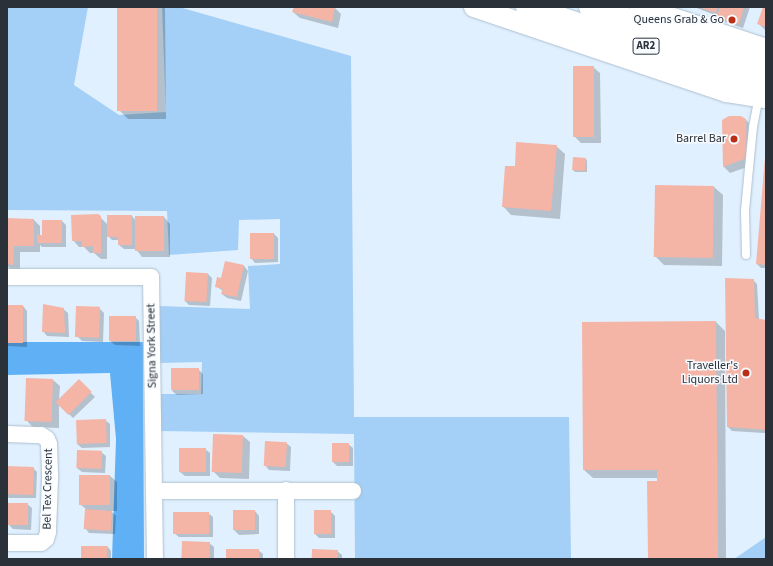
<!DOCTYPE html>
<style>
body{margin:0}
#map{position:relative;width:773px;height:566px;overflow:hidden;background:#e1f0fe;font-family:"Source Sans 3",sans-serif}
div>[style]{position:absolute}
[style*='--x']{left:calc(var(--x)*1px);top:calc(var(--y)*1px);width:calc(var(--w)*1px);rotate:calc(var(--a)*1deg)}
.green>*{inset:0;background:#a4cff6}
.water>*{inset:0;background:#60b0f5}
.shadow>*{inset:0;background:#0003}
.building>*{inset:0;background:#f4b5a7;transform-origin:0 0}
.roads{filter:drop-shadow(0 0 1px #acbfd0) drop-shadow(0 0 1px #acbfd0)}
.service>*{height:8px;margin:-4px;padding:0 4px;transform-origin:4px;border-radius:4px;background:#fff}
.minor>*{height:16px;margin:-8px;padding:0 8px;transform-origin:8px;border-radius:8px;background:#fff}
.tertiary>*{height:20px;margin:-10px;padding:0 10px;transform-origin:10px;border-radius:10px;background:#fff}
.primary>*{height:22px;margin:-11px;padding:0 11px;transform-origin:11px;border-radius:11px;background:#fff}
.dots>*{width:11px;height:11px;translate:-50% -50%;box-sizing:border-box;border:2px solid #f8fbff;border-radius:50%}
span{translate:-50% -50%;white-space:nowrap;text-align:center;line-height:1.15;-webkit-text-stroke:3px #f8fbff;paint-order:stroke}
.shield-label span{padding:1px 3px;background:#f8fbff;border:1px solid;border-radius:3px;-webkit-text-stroke-width:0}
.shield-label{font-size:11px;color:#2a3138;font-weight:700}
.poi-label{font-size:12px;color:#2a3138}
.right{translate:-100% -50%;text-align:right}
.street-label{font-size:12px;color:#2a3138}
.frame{position:absolute;inset:0;border:8px solid #2a3138;pointer-events:none}
</style>
<div id="map">
<div class="green">
<i style="clip-path:polygon(7px 7px,88px 7px,74px 85px,119px 115px,166px 112px,162px 7px,179px 7px,351px 56px,354px 417px,569px 417px,571px 559px,355px 559px,354px 434px,159px 431px,159px 394px,201px 394px,202px 362px,158px 363px,158px 306px,250px 309px,248px 266px,280px 264px,280px 219px,239px 220px,238px 250px,169px 255px,167px 211px,7px 210px)"></i>
<i style="clip-path:polygon(766px 537px,766px 559px,734px 559px)"></i>
</div>
<div class="water">
<i style="clip-path:polygon(7px 342px,143px 342px,144px 559px,112px 559px,116px 439px,110px 373px,7px 375px)"></i>
</div>
<div class="shadow">
<i style="clip-path:polygon(118px 7px,165px 7px,166px 119px,128px 119px,119px 110px)"></i>
<i style="clip-path:polygon(295px 7px,335px 8px,341px 14px,338px 28px,300px 18px,293px 12px)"></i>
<i style="clip-path:polygon(694px 7px,750px 7px,743px 28px,722px 21px,718px 16px)"></i>
<i style="clip-path:polygon(764px 7px,766px 7px,766px 31px,759px 24px)"></i>
<i style="clip-path:polygon(593px 67px,600px 73px,601px 143px,581px 143px,574px 136px)"></i>
<i style="clip-path:polygon(745px 119px,752px 126px,753px 165px,730px 173px,724px 167px)"></i>
<i style="clip-path:polygon(556px 146px,565px 154px,560px 219px,511px 215px,503px 206px,516px 167px)"></i>
<i style="clip-path:polygon(766px 156px,766px 268px,761px 268px,757px 264px)"></i>
<i style="clip-path:polygon(586px 159px,587px 161px,587px 172px,575px 172px,573px 170px)"></i>
<i style="clip-path:polygon(656px 186px,714px 187px,723px 195px,722px 266px,664px 265px,656px 257px)"></i>
<i style="clip-path:polygon(132px 216px,136px 221px,164px 217px,170px 224px,170px 257px,142px 257px,136px 249px,124px 249px,119px 245px,119px 240px,112px 240px,107px 235px,107px 259px,101px 259px,94px 253px,90px 253px,84px 247px,79px 247px,73px 240px,100px 217px,108px 225px)"></i>
<i style="clip-path:polygon(7px 219px,34px 220px,40px 226px,40px 236px,43px 236px,62px 221px,66px 225px,66px 247px,42px 247px,40px 245px,40px 252px,20px 252px,20px 271px,12px 271px,7px 265px)"></i>
<i style="clip-path:polygon(274px 234px,278px 238px,278px 262px,255px 263px,251px 258px)"></i>
<i style="clip-path:polygon(226px 262px,244px 266px,248px 271px,241px 301px,227px 298px,222px 294px,223px 291px,216px 286px,222px 279px)"></i>
<i style="clip-path:polygon(208px 274px,212px 278px,210px 306px,189px 305px,185px 301px)"></i>
<i style="clip-path:polygon(753px 280px,757px 284px,759px 319px,766px 321px,766px 433px,732px 431px,728px 427px)"></i>
<i style="clip-path:polygon(23px 306px,27px 311px,27px 347px,7px 346px,7px 307px)"></i>
<i style="clip-path:polygon(99px 308px,104px 313px,103px 342px,82px 341px,78px 337px)"></i>
<i style="clip-path:polygon(63px 309px,68px 313px,69px 337px,47px 336px,43px 331px)"></i>
<i style="clip-path:polygon(135px 317px,139px 321px,140px 346px,115px 345px,110px 341px)"></i>
<i style="clip-path:polygon(716px 322px,725px 331px,726px 559px,649px 559px,658px 478px,593px 478px,584px 470px)"></i>
<i style="clip-path:polygon(198px 369px,203px 374px,203px 394px,177px 395px,172px 391px)"></i>
<i style="clip-path:polygon(53px 380px,60px 386px,59px 400px,79px 381px,95px 397px,73px 418px,59px 404px,59px 428px,33px 427px,27px 421px)"></i>
<i style="clip-path:polygon(105px 420px,110px 424px,110px 447px,82px 448px,77px 444px)"></i>
<i style="clip-path:polygon(243px 436px,250px 442px,249px 479px,220px 478px,213px 471px)"></i>
<i style="clip-path:polygon(286px 443px,291px 447px,290px 471px,269px 470px,265px 465px)"></i>
<i style="clip-path:polygon(348px 444px,353px 448px,353px 466px,337px 466px,333px 462px)"></i>
<i style="clip-path:polygon(205px 449px,210px 453px,210px 476px,185px 476px,180px 472px)"></i>
<i style="clip-path:polygon(101px 452px,106px 456px,105px 473px,82px 472px,77px 468px)"></i>
<i style="clip-path:polygon(7px 467px,33px 468px,37px 472px,36px 498px,9px 498px,7px 496px)"></i>
<i style="clip-path:polygon(110px 476px,117px 482px,117px 511px,111px 511px,116px 516px,115px 534px,89px 533px,85px 528px,86px 509px,81px 505px)"></i>
<i style="clip-path:polygon(27px 504px,32px 508px,31px 530px,13px 529px,9px 525px)"></i>
<i style="clip-path:polygon(255px 511px,259px 516px,259px 534px,239px 535px,234px 530px)"></i>
<i style="clip-path:polygon(330px 511px,335px 516px,335px 538px,319px 538px,315px 534px)"></i>
<i style="clip-path:polygon(208px 513px,213px 517px,213px 537px,179px 537px,174px 533px)"></i>
<i style="clip-path:polygon(209px 543px,214px 547px,214px 559px,183px 559px)"></i>
<i style="clip-path:polygon(107px 546px,111px 551px,111px 559px,82px 559px)"></i>
<i style="clip-path:polygon(258px 550px,263px 554px,263px 559px,227px 559px)"></i>
<i style="clip-path:polygon(337px 551px,342px 555px,342px 559px,313px 559px)"></i>
</div>
<div class="building">
<i style="left:117px;top:7px;width:40px;height:104px"></i>
<i style="clip-path:polygon(294px 7px,335px 7px,332px 22px,292px 12px)"></i>
<i style="clip-path:polygon(698px 7px,717px 7px,716px 13px)"></i>
<i style="clip-path:polygon(720px 7px,744px 7px,739px 24px,717px 17px)"></i>
<i style="clip-path:polygon(763px 7px,766px 7px,766px 27px,757px 24px)"></i>
<i style="left:573px;top:66px;width:21px;height:71px"></i>
<i style="clip-path:polygon(729px 116px,741px 116px,746px 119px,747px 158px,723px 167px,722px 120px)"></i>
<i style="clip-path:polygon(516px 142px,557px 145px,551px 211px,502px 207px,505px 166px,515px 166px)"></i>
<i style="left:573px;top:157px;width:13px;height:13px;rotate:4deg"></i>
<i style="clip-path:polygon(765px 157px,766px 265px,756px 264px)"></i>
<i style="left:655px;top:185px;width:59px;height:72px;rotate:1deg"></i>
<i style="clip-path:polygon(98px 214px,101px 216px,101px 253px,93px 253px,93px 246px,82px 247px,82px 241px,72px 241px,71px 215px)"></i>
<i style="clip-path:polygon(107px 215px,132px 215px,132px 245px,118px 245px,118px 237px,107px 237px)"></i>
<i style="left:135px;top:216px;width:29px;height:35px"></i>
<i style="clip-path:polygon(7px 218px,34px 219px,34px 246px,14px 246px,13px 265px,7px 264px)"></i>
<i style="clip-path:polygon(42px 220px,62px 220px,62px 243px,37px 243px,37px 235px,42px 235px)"></i>
<i style="left:250px;top:233px;width:24px;height:26px"></i>
<i style="clip-path:polygon(225px 261px,244px 265px,237px 297px,221px 294px,223px 289px,215px 287px,217px 277px,221px 278px)"></i>
<i style="left:186px;top:272px;width:22px;height:29px;rotate:3deg"></i>
<i style="clip-path:polygon(725px 278px,754px 279px,755px 318px,766px 320px,766px 430px,727px 427px)"></i>
<i style="clip-path:polygon(43px 304px,64px 308px,65px 333px,42px 332px)"></i>
<i style="left:23px;top:305px;width:38px;height:16px;rotate:90deg"></i>
<i style="left:76px;top:306px;width:24px;height:31px;rotate:2deg"></i>
<i style="left:109px;top:316px;width:27px;height:25px"></i>
<i style="clip-path:polygon(716px 321px,718px 559px,648px 559px,647px 481px,657px 481px,657px 470px,583px 470px,582px 322px)"></i>
<i style="left:199px;top:368px;width:22px;height:28px;rotate:90deg"></i>
<i style="left:26px;top:378px;width:27px;height:43px;rotate:2deg"></i>
<i style="left:79px;top:379px;width:18px;height:33px;rotate:45deg"></i>
<i style="left:106px;top:419px;width:24px;height:30px;rotate:88deg"></i>
<i style="left:213px;top:434px;width:30px;height:38px;rotate:2deg"></i>
<i style="left:265px;top:441px;width:22px;height:25px;rotate:3deg"></i>
<i style="left:332px;top:443px;width:17px;height:19px"></i>
<i style="left:179px;top:448px;width:27px;height:24px"></i>
<i style="left:77px;top:450px;width:25px;height:18px;rotate:2deg"></i>
<i style="left:7px;top:466px;width:27px;height:28px;rotate:2deg"></i>
<i style="left:79px;top:475px;width:31px;height:30px"></i>
<i style="left:8px;top:503px;width:20px;height:22px"></i>
<i style="left:85px;top:509px;width:27px;height:20px;rotate:4deg"></i>
<i style="left:255px;top:510px;width:20px;height:22px;rotate:90deg"></i>
<i style="left:314px;top:510px;width:17px;height:24px"></i>
<i style="left:173px;top:512px;width:36px;height:22px"></i>
<i style="left:182px;top:541px;width:28px;height:18px;rotate:2deg"></i>
<i style="left:81px;top:546px;width:26px;height:13px"></i>
<i style="left:226px;top:549px;width:33px;height:10px"></i>
<i style="left:312px;top:549px;width:26px;height:10px;rotate:2deg"></i>
</div>
<div class="roads">
<div class="service">
<i style="--x:746;--y:255;--w:44;--a:-91.3"></i>
<i style="--x:745;--y:211;--w:43;--a:-84.7"></i>
<i style="--x:749;--y:168;--w:41;--a:-84.4"></i>
<i style="--x:753;--y:127;--w:31;--a:-79"></i>
</div>
<div class="minor">
<i style="--x:7;--y:277;--w:144;--a:0"></i>
<i style="--x:151;--y:277;--w:282;--a:89.2"></i>
<i style="--x:7;--y:434;--w:34;--a:2"></i>
<i style="--x:41;--y:435;--w:7;--a:34"></i>
<i style="--x:47;--y:439;--w:5;--a:68"></i>
<i style="--x:49;--y:444;--w:35;--a:88"></i>
<i style="--x:50;--y:479;--w:53;--a:92.2"></i>
<i style="--x:48;--y:532;--w:7;--a:106"></i>
<i style="--x:46;--y:539;--w:6;--a:141"></i>
<i style="--x:41;--y:543;--w:34;--a:180"></i>
<i style="--x:286;--y:490;--w:69;--a:90"></i>
<i style="--x:154;--y:491;--w:199;--a:0"></i>
</div>
<div class="tertiary">
<i style="--x:474;--y:7;--w:267;--a:18.6"></i>
<i style="--x:727;--y:92;--w:39;--a:9"></i>
<i style="--x:640;--y:7;--w:133;--a:18.4"></i>
</div>
<div class="primary">
<i style="--x:527;--y:7;--w:252;--a:18.3"></i>
<i style="--x:590;--y:7;--w:185;--a:18.2"></i>
</div>
</div>
<div class="dots">
<i style="left:732px;top:20px;background:#ba2e16"></i>
<i style="left:734px;top:139px;background:#ba2e16"></i>
<i style="left:746px;top:373px;background:#ba2e16"></i>
</div>
<div class="shield-label">
<span style="left:646px;top:46px">AR2</span>
</div>
<div class="poi-label">
<span class="right" style="left:724px;top:20px">Queens Grab &amp; Go</span>
<span class="right" style="left:726px;top:139px">Barrel Bar</span>
<span class="right" style="left:738px;top:373px">Traveller's<br>Liquors Ltd</span>
</div>
<div class="street-label">
<span style="left:152px;top:346px;rotate:-91deg">Signa York Street</span>
<span style="left:48px;top:489px;rotate:-89deg">Bel Tex Crescent</span>
</div>
<div class="frame"></div>
</div>
